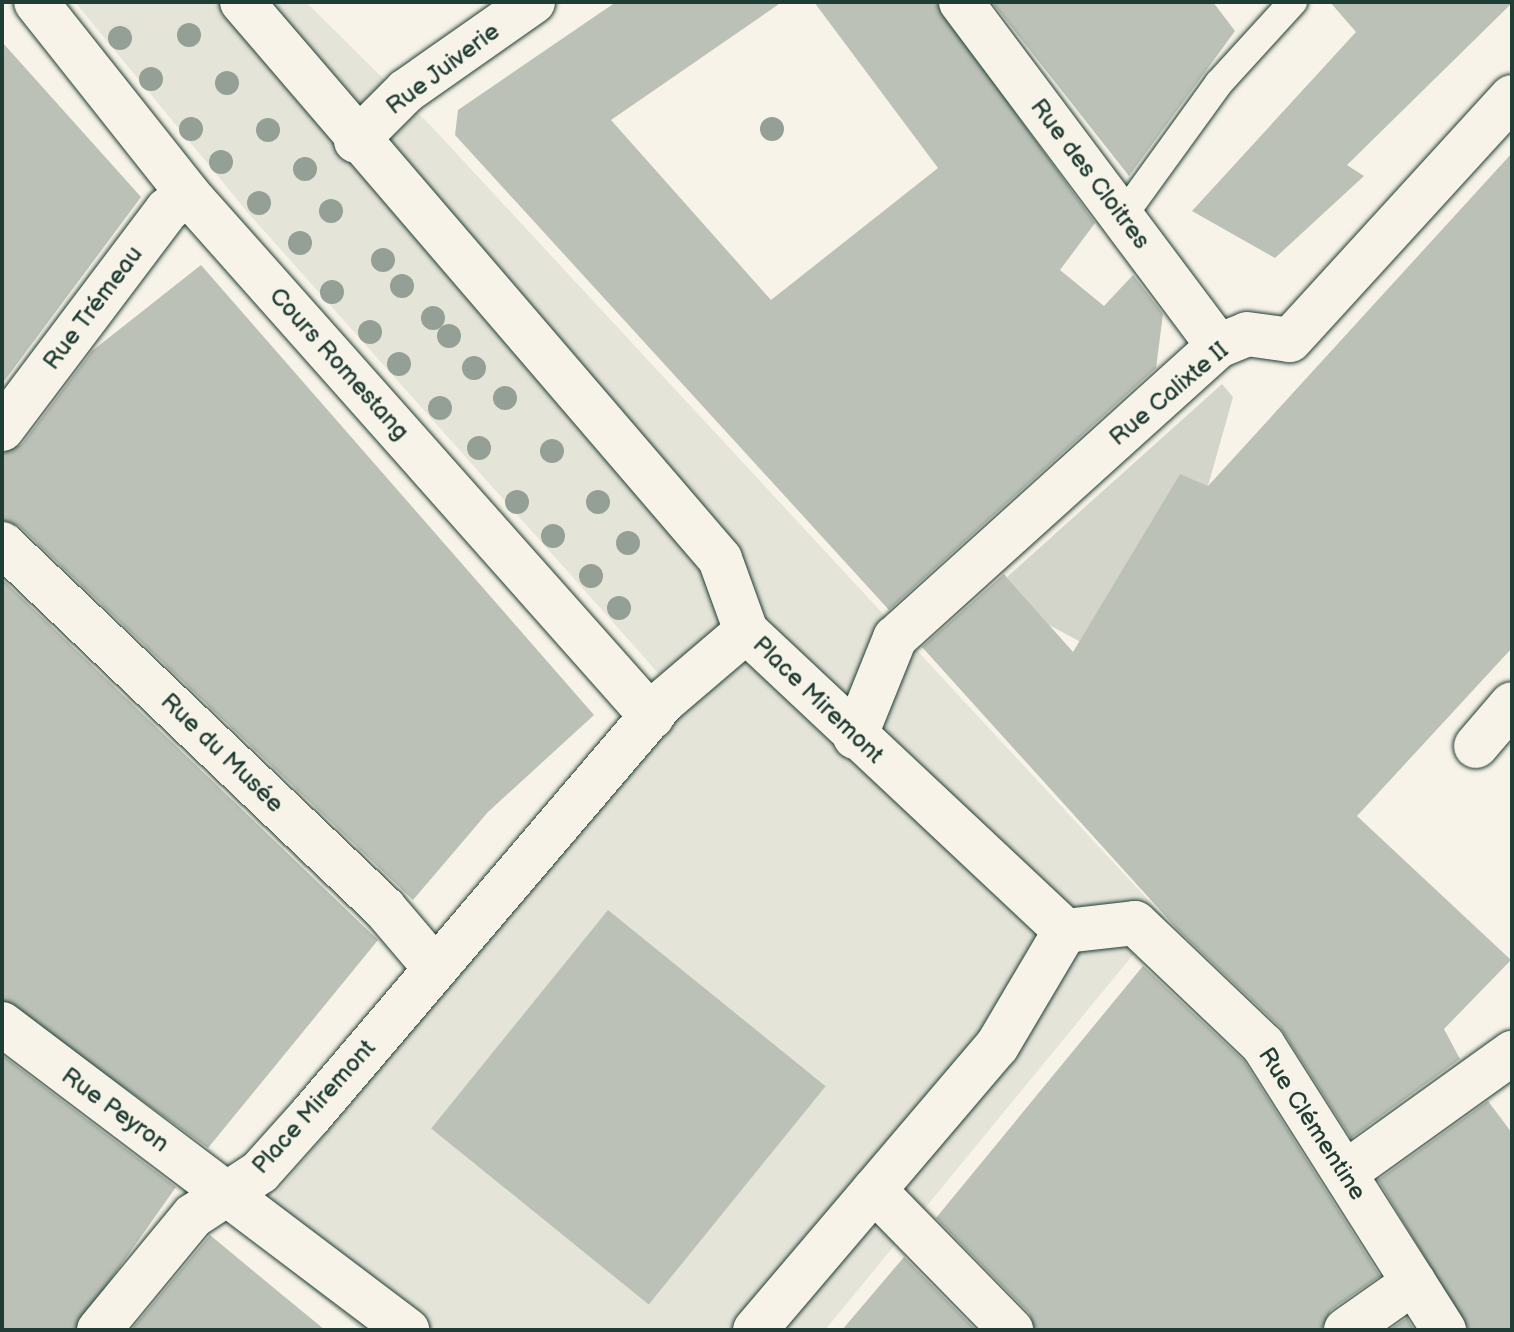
<!DOCTYPE html>
<meta charset="utf-8">
<style>
body{margin:0}
#map{position:relative;width:1514px;height:1332px;overflow:hidden;background:#f7f3e8;font-family:"Balsamiq Sans",sans-serif}
div>[style]{position:absolute}
[style*='--x']{left:calc(var(--x)*1px);top:calc(var(--y)*1px);width:calc(var(--w)*1px);rotate:calc(var(--a)*1deg)}
.built>*{inset:0;background:#e5e4d9}
.green>*{inset:0;background:#d3d5ca}
.building>*{inset:0;background:#bbc1b6;transform-origin:0 0}
.roads{filter:drop-shadow(0 0 2px #1f3d34) drop-shadow(0 0 2px #1f3d34)}
.service>*{height:28px;margin:-14px;padding:0 14px;transform-origin:14px;border-radius:14px;background:#f7f3e8}
.pedestrian>*{height:44px;margin:-22px;padding:0 22px;transform-origin:22px;border-radius:22px;background:#f7f3e8}
.minor>*{height:44px;margin:-22px;padding:0 22px;transform-origin:22px;border-radius:22px;background:#f7f3e8}
.trees>*{width:24px;height:24px;margin:-12px;border-radius:50%;background:#949f96}
span{translate:-50% -50%;white-space:nowrap;text-align:center;line-height:1.15;-webkit-text-stroke:7px #f7f3e8;paint-order:stroke}
.street-label{font-size:24px;color:#1f3d34}
.frame{position:absolute;inset:0;border:4px solid #1f3d34;pointer-events:none}
</style>
<div id="map">
<div class="built">
<i style="clip-path:polygon(75px 2px,306px 2px,431px 126px,1164px 917px,825px 1330px,361px 1330px,244px 1232px,684px 702px,249px 214px)"></i>
</div>
<div class="green">
<i style="clip-path:polygon(1222px 384px,1233px 397px,1208px 486px,1180px 475px,1118px 662px,1049px 625px,1007px 577px)"></i>
</div>
<div class="building">
<i style="clip-path:polygon(616px 2px,782px 2px,611px 120px,771px 300px,938px 168px,814px 2px,936px 2px,1095px 223px,1060px 270px,1104px 306px,1133px 275px,1163px 314px,1156px 368px,889px 610px,455px 135px,458px 110px)"></i>
<i style="clip-path:polygon(992px 2px,1213px 2px,1235px 31px,1129px 176px)"></i>
<i style="clip-path:polygon(1330px 2px,1512px 3px,1347px 165px,1364px 176px,1275px 258px,1192px 211px,1356px 32px)"></i>
<i style="clip-path:polygon(2px 42px,141px 197px,2px 384px)"></i>
<i style="clip-path:polygon(1512px 153px,1512px 648px,1357px 816px,1511px 960px,1444px 1029px,1460px 1059px,1351px 1138px,1280px 1027px,1178px 930px,922px 647px,1004px 574px,1073px 652px,1180px 474px,1208px 486px)"></i>
<i style="clip-path:polygon(201px 265px,594px 715px,488px 812px,413px 900px,19px 526px,2px 520px,2px 453px,22px 444px,92px 351px)"></i>
<i style="clip-path:polygon(2px 579px,378px 940px,208px 1148px,2px 1000px)"></i>
<i style="left:608px;top:910px;width:280px;height:281px;rotate:39deg"></i>
<i style="clip-path:polygon(1143px 966px,1244px 1061px,1380px 1276px,1331px 1310px,1321px 1330px,1035px 1330px,1029px 1313px,936px 1218px)"></i>
<i style="clip-path:polygon(2px 1055px,176px 1187px,75px 1330px,2px 1330px)"></i>
<i style="clip-path:polygon(1488px 1101px,1512px 1133px,1512px 1330px,1469px 1330px,1378px 1180px)"></i>
<i style="clip-path:polygon(210px 1235px,269px 1284px,325px 1330px,131px 1330px)"></i>
<i style="clip-path:polygon(904px 1257px,976px 1330px,842px 1330px)"></i>
<i style="clip-path:polygon(1407px 1318px,1414px 1330px,1389px 1330px)"></i>
</div>
<div class="roads">
<div class="service">
<i style="--x:1122;--y:217;--w:165;--a:-54.1"></i>
<i style="--x:1219;--y:83;--w:110;--a:-47.6"></i>
</div>
<div class="pedestrian">
<i style="--x:2;--y:544;--w:528;--a:43.62"></i>
<i style="--x:384;--y:908;--w:79;--a:49.6"></i>
<i style="--x:1476;--y:746;--w:55;--a:-49.4"></i>
</div>
<div class="minor">
<i style="--x:36;--y:2;--w:245;--a:51.6"></i>
<i style="--x:188;--y:194;--w:699;--a:48.42"></i>
<i style="--x:242;--y:2;--w:734;--a:49.36"></i>
<i style="--x:720;--y:559;--w:77;--a:70.1"></i>
<i style="--x:746;--y:631;--w:438;--a:43.2"></i>
<i style="--x:961;--y:2;--w:429;--a:53.2"></i>
<i style="--x:356;--y:141;--w:71;--a:-45"></i>
<i style="--x:406;--y:91;--w:155;--a:-35"></i>
<i style="--x:2;--y:429;--w:274;--a:-53"></i>
<i style="--x:167;--y:210;--w:26;--a:-37"></i>
<i style="--x:855;--y:737;--w:107;--a:-68"></i>
<i style="--x:895;--y:638;--w:435;--a:-42.1"></i>
<i style="--x:1218;--y:346;--w:31;--a:-22"></i>
<i style="--x:1247;--y:334;--w:43;--a:7.9"></i>
<i style="--x:1290;--y:340;--w:329;--a:-47.6"></i>
<i style="--x:1065;--y:931;--w:70;--a:-6.5"></i>
<i style="--x:1135;--y:923;--w:177;--a:43.6"></i>
<i style="--x:1263;--y:1045;--w:338;--a:57.6"></i>
<i style="--x:2;--y:1024;--w:508;--a:37.07"></i>
<i style="--x:1345;--y:1173;--w:206;--a:-35.7"></i>
<i style="--x:874;--y:1190;--w:196;--a:45.6"></i>
<i style="--x:99;--y:1330;--w:148;--a:-50.5"></i>
<i style="--x:193;--y:1216;--w:80;--a:-33.3"></i>
<i style="--x:260;--y:1172;--w:76;--a:-48.2"></i>
<i style="--x:311;--y:1115;--w:543;--a:-49.56"></i>
<i style="--x:663;--y:702;--w:109;--a:-40.5"></i>
<i style="--x:755;--y:1330;--w:373;--a:-49.6"></i>
<i style="--x:997;--y:1046;--w:134;--a:-59.4"></i>
<i style="--x:1346;--y:1330;--w:83;--a:-35.2"></i>
</div>
</div>
<div class="trees">
<i style="left:189px;top:35px"></i>
<i style="left:120px;top:38px"></i>
<i style="left:151px;top:79px"></i>
<i style="left:227px;top:83px"></i>
<i style="left:191px;top:129px"></i>
<i style="left:772px;top:129px"></i>
<i style="left:268px;top:130px"></i>
<i style="left:221px;top:162px"></i>
<i style="left:305px;top:169px"></i>
<i style="left:259px;top:203px"></i>
<i style="left:331px;top:211px"></i>
<i style="left:300px;top:243px"></i>
<i style="left:383px;top:260px"></i>
<i style="left:402px;top:286px"></i>
<i style="left:332px;top:292px"></i>
<i style="left:433px;top:318px"></i>
<i style="left:370px;top:332px"></i>
<i style="left:449px;top:336px"></i>
<i style="left:399px;top:364px"></i>
<i style="left:474px;top:368px"></i>
<i style="left:505px;top:398px"></i>
<i style="left:440px;top:408px"></i>
<i style="left:479px;top:448px"></i>
<i style="left:552px;top:451px"></i>
<i style="left:517px;top:502px"></i>
<i style="left:598px;top:502px"></i>
<i style="left:553px;top:536px"></i>
<i style="left:628px;top:543px"></i>
<i style="left:591px;top:576px"></i>
<i style="left:619px;top:608px"></i>
</div>
<div class="street-label">
<span style="left:443px;top:69px;rotate:-37deg">Rue Juiverie</span>
<span style="left:1090px;top:174px;rotate:53deg">Rue des Cloitres</span>
<span style="left:93px;top:308px;rotate:-53deg">Rue Trémeau</span>
<span style="left:339px;top:364px;rotate:48deg">Cours Romestang</span>
<span style="left:1169px;top:394px;rotate:-40deg">Rue Calixte II</span>
<span style="left:818px;top:700px;rotate:44deg">Place Miremont</span>
<span style="left:222px;top:753px;rotate:44deg">Rue du Musée</span>
<span style="left:314px;top:1107px;rotate:-48deg">Place Miremont</span>
<span style="left:115px;top:1110px;rotate:36deg">Rue Peyron</span>
<span style="left:1312px;top:1124px;rotate:57deg">Rue Clémentine</span>
</div>
<div class="frame"></div>
</div>
